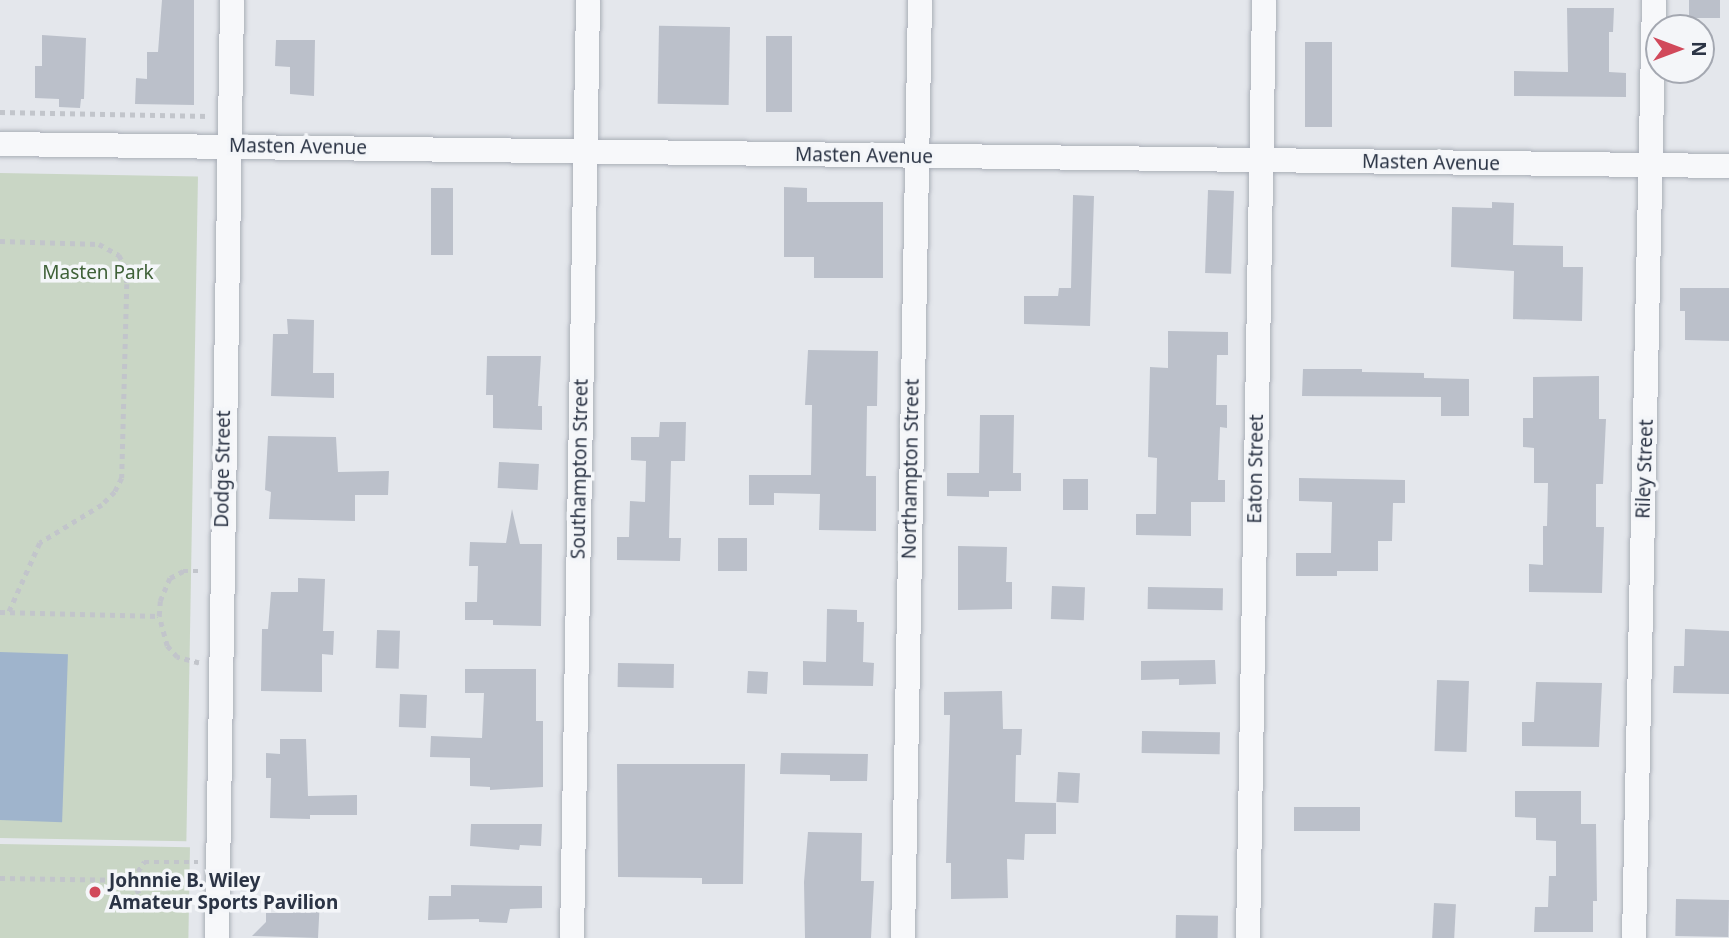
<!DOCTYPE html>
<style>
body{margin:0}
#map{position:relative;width:1729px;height:938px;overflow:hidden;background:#e4e7ec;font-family:"Noto Sans",sans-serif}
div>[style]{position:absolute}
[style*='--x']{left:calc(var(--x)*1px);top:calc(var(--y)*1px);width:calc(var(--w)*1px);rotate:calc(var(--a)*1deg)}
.green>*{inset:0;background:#c9d6c5;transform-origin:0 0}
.water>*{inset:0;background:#9fb4cc;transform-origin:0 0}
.building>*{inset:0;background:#bbc0ca;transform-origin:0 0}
.path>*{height:4.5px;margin-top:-2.25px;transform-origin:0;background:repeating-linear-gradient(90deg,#c2c5cb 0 5px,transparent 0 10px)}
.roads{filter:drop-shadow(0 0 2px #a9aeb7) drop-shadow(0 0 2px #a9aeb7)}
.minor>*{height:24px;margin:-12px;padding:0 12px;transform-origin:12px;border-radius:12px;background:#f7f8fa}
.dots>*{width:19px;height:19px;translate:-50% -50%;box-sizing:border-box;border:4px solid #f4f6f9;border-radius:50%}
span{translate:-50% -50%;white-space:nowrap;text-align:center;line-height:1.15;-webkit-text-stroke:7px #f4f6f9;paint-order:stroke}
.street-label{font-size:19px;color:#2b3445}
.park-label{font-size:19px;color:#3f6138}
.poi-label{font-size:19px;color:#2b3445;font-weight:700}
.left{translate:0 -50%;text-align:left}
.north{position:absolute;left:1645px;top:14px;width:70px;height:70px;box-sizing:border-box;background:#f4f6f9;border:2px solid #a4a8b1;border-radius:50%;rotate:90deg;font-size:19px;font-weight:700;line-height:28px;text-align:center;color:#2b3445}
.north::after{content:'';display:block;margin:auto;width:24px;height:32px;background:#d1495b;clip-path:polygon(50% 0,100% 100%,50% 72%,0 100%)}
</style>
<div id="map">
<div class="green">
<i style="left:0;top:173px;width:198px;height:665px;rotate:1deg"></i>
<i style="left:0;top:844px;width:190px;height:94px;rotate:1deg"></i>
</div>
<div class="water">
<i style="left:0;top:652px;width:68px;height:168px;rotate:2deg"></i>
</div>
<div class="building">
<i style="clip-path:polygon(162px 0,194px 0,194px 105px,135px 104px,136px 78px,147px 79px,147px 52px,158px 52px)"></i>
<i style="left:1689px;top:0;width:31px;height:18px"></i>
<i style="clip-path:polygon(1567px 8px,1614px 8px,1613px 32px,1609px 32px,1609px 72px,1626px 73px,1626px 97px,1514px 96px,1514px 71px,1568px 72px)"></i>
<i style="left:730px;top:27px;width:78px;height:71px;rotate:91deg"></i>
<i style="clip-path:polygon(42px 35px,86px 38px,84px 99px,81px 99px,80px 108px,59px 107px,59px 99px,35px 98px,35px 66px,42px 66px)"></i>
<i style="left:766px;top:36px;width:26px;height:76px"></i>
<i style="clip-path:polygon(276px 40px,315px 40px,314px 96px,290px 94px,290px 67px,275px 66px)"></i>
<i style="left:1305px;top:42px;width:27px;height:85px"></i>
<i style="clip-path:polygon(784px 187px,807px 188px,807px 202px,883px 202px,883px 278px,814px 278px,814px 257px,784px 257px)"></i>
<i style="left:431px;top:188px;width:22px;height:67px"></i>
<i style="left:1208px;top:190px;width:26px;height:83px;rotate:2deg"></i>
<i style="clip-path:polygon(1073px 195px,1094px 196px,1090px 326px,1024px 324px,1024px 296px,1058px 296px,1059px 288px,1071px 288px)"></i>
<i style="clip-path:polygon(1492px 202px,1514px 203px,1513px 245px,1563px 246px,1563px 267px,1583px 267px,1582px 321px,1513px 319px,1514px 271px,1451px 267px,1452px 207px,1492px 208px)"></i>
<i style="clip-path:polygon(1680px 288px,1729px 288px,1729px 341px,1685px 340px,1685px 311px,1680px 311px)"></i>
<i style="clip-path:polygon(287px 319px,314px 320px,313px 373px,334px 373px,334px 398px,271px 396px,273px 334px,288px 334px)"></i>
<i style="clip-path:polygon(1168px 331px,1228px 332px,1228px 355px,1217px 355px,1216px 405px,1227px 405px,1227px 428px,1220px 427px,1218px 480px,1225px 480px,1225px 502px,1191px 502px,1191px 536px,1136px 535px,1136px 514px,1156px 514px,1157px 458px,1148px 457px,1150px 367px,1168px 368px)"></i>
<i style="clip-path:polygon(808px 350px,878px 351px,877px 406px,867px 406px,866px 476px,876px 476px,876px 531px,819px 530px,820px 494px,774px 493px,774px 505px,749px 505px,749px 475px,811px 475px,812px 405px,805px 405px)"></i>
<i style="clip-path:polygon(487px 356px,541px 356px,538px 406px,542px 406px,542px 430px,493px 428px,493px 395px,486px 395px)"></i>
<i style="clip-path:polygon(1303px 369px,1362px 369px,1362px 372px,1424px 373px,1424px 378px,1469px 379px,1469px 416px,1441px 416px,1441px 397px,1302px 396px)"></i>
<i style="clip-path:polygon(1599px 376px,1599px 419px,1606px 419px,1603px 484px,1596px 484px,1596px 527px,1604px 527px,1602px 593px,1529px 592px,1529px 564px,1543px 565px,1543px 526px,1547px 526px,1548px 483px,1534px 483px,1534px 448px,1523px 447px,1523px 418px,1533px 418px,1533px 377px)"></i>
<i style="clip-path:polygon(980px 415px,1014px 415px,1013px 473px,1021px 473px,1021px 491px,989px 491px,989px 497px,947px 496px,947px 473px,979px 473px)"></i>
<i style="clip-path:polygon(660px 422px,686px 422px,685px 461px,671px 461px,669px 538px,681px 538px,680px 561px,617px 560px,617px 537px,629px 537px,630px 501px,645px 502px,646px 461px,631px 460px,631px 437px,659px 437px)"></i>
<i style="clip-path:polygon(268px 436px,336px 437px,338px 472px,389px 471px,388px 495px,355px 495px,355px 521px,269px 519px,271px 492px,265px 490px)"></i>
<i style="left:499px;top:462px;width:40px;height:26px;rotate:3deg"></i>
<i style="clip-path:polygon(1299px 478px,1405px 480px,1405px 503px,1393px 503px,1392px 541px,1378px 541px,1378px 571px,1337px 571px,1337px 576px,1296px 576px,1296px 553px,1331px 553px,1332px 502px,1299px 501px)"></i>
<i style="left:1063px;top:479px;width:25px;height:31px"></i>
<i style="clip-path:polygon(512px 509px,520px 544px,542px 544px,541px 626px,493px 625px,493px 620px,465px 620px,465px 602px,477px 602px,478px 566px,469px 566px,470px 542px,506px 543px)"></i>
<i style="left:718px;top:538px;width:29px;height:33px"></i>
<i style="clip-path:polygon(958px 546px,1007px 547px,1006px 582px,1012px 582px,1012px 609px,958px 610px)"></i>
<i style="clip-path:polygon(298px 578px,325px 579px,323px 631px,334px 631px,333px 655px,322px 654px,322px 692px,261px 691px,262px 629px,268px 629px,271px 592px,298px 592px)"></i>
<i style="left:1052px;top:586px;width:33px;height:33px;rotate:2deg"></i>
<i style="left:1148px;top:587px;width:75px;height:22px;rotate:1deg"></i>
<i style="clip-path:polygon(827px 609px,857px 610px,857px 622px,864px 622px,863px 662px,874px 663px,873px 686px,803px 685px,803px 661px,826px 662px)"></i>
<i style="clip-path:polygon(1685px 629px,1729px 631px,1729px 694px,1673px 693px,1674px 666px,1684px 666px)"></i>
<i style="left:377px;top:630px;width:23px;height:38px;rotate:2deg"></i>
<i style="clip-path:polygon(1215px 660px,1216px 684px,1179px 685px,1179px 679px,1141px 680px,1141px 661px)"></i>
<i style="left:618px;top:663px;width:56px;height:24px;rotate:1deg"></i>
<i style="clip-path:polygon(465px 669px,536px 669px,536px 721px,543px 721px,543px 787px,490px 790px,490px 787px,470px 786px,470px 758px,430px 757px,431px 736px,482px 738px,484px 693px,465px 693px)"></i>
<i style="left:748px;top:671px;width:20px;height:22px;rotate:3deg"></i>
<i style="left:1437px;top:680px;width:32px;height:71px;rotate:2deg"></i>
<i style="clip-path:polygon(1536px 682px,1602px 683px,1599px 747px,1522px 746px,1522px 722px,1534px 722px)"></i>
<i style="clip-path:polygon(1002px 691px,1003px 729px,1022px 729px,1021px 755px,1016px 755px,1015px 802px,1056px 803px,1056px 834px,1025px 834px,1024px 860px,1007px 859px,1008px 898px,951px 899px,951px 863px,946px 863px,950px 715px,944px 715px,944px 692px)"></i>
<i style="left:400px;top:694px;width:27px;height:33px;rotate:2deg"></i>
<i style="left:1142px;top:731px;width:78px;height:22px;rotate:1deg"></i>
<i style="clip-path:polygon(280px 739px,306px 739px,308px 796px,357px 795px,357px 815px,310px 815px,310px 819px,270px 818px,271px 778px,266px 778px,266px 753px,280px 754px)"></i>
<i style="clip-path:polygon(781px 753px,868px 754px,867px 781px,830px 781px,830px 775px,780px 774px)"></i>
<i style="clip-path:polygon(617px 764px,745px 764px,743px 884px,702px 884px,702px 878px,618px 877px)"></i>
<i style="left:1058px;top:772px;width:22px;height:30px;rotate:3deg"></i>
<i style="clip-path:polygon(1515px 791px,1581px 791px,1581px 824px,1596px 824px,1597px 901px,1593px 901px,1593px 932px,1534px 932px,1535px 907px,1548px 907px,1549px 876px,1556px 876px,1556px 841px,1536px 840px,1536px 818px,1515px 817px)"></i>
<i style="left:1360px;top:807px;width:24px;height:66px;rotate:90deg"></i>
<i style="clip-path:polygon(471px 824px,542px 824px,541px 846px,520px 845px,519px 850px,470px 846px)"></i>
<i style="clip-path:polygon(808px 832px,862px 833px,861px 881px,874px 881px,871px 938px,805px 938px,804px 882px)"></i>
<i style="clip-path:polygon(451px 885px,542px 886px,542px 908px,510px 909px,507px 923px,479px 922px,479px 919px,428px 920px,429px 896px,451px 896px)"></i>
<i style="clip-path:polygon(293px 898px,320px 899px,318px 938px,252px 936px,266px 922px,266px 913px,293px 913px)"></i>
<i style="left:1676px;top:899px;width:53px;height:37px;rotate:1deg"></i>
<i style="left:1434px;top:903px;width:22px;height:35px;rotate:3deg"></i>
<i style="left:1176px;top:915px;width:42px;height:23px;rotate:1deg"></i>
</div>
<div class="path">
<i style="--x:0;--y:112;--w:209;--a:1.1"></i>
<i style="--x:0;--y:241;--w:99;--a:1.7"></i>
<i style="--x:99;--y:244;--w:23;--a:29"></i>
<i style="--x:119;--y:255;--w:15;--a:62"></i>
<i style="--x:126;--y:268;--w:16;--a:86"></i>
<i style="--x:127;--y:284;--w:194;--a:91.5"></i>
<i style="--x:122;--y:478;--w:16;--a:117"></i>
<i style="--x:115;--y:492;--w:18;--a:135"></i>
<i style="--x:102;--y:505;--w:73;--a:148.5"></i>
<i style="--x:40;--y:543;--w:76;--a:114.2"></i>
<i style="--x:0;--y:612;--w:159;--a:1.4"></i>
<i style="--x:199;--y:663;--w:23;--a:-165"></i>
<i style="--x:177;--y:657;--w:15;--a:-132"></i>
<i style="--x:167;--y:646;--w:31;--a:-105"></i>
<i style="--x:159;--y:616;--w:15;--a:-86"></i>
<i style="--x:160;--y:601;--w:25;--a:-67"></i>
<i style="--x:170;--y:578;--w:15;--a:-28"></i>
<i style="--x:183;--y:571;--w:17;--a:0"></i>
<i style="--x:0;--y:878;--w:132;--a:0.9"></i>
<i style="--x:132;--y:880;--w:22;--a:-56"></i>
<i style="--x:144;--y:862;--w:54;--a:0"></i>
<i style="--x:132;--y:880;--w:26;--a:62"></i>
<i style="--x:144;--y:903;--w:49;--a:-1.2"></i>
</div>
<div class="roads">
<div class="minor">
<i style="--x:0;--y:144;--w:1729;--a:0.73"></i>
<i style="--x:217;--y:938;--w:938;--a:-89.08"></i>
<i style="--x:572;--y:938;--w:938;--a:-89.02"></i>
<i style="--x:903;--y:938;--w:938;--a:-88.96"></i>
<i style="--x:1248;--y:938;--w:938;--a:-89.02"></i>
<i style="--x:1634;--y:938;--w:938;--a:-88.78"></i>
</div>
</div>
<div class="dots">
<i style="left:95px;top:892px;background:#d1495b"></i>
</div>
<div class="street-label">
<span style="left:298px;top:147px;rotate:1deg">Masten Avenue</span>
<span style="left:864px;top:156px;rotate:1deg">Masten Avenue</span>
<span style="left:1431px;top:163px;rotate:1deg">Masten Avenue</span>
<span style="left:223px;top:469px;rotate:-89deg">Dodge Street</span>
<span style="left:580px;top:469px;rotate:-89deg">Southampton Street</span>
<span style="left:911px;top:469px;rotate:-89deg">Northampton Street</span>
<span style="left:1256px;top:469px;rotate:-89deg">Eaton Street</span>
<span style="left:1645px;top:469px;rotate:-88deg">Riley Street</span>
</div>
<div class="park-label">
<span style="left:98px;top:273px">Masten Park</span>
</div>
<div class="poi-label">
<span class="left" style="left:109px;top:892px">Johnnie B. Wiley<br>Amateur Sports Pavilion</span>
</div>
<div class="north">N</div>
</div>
